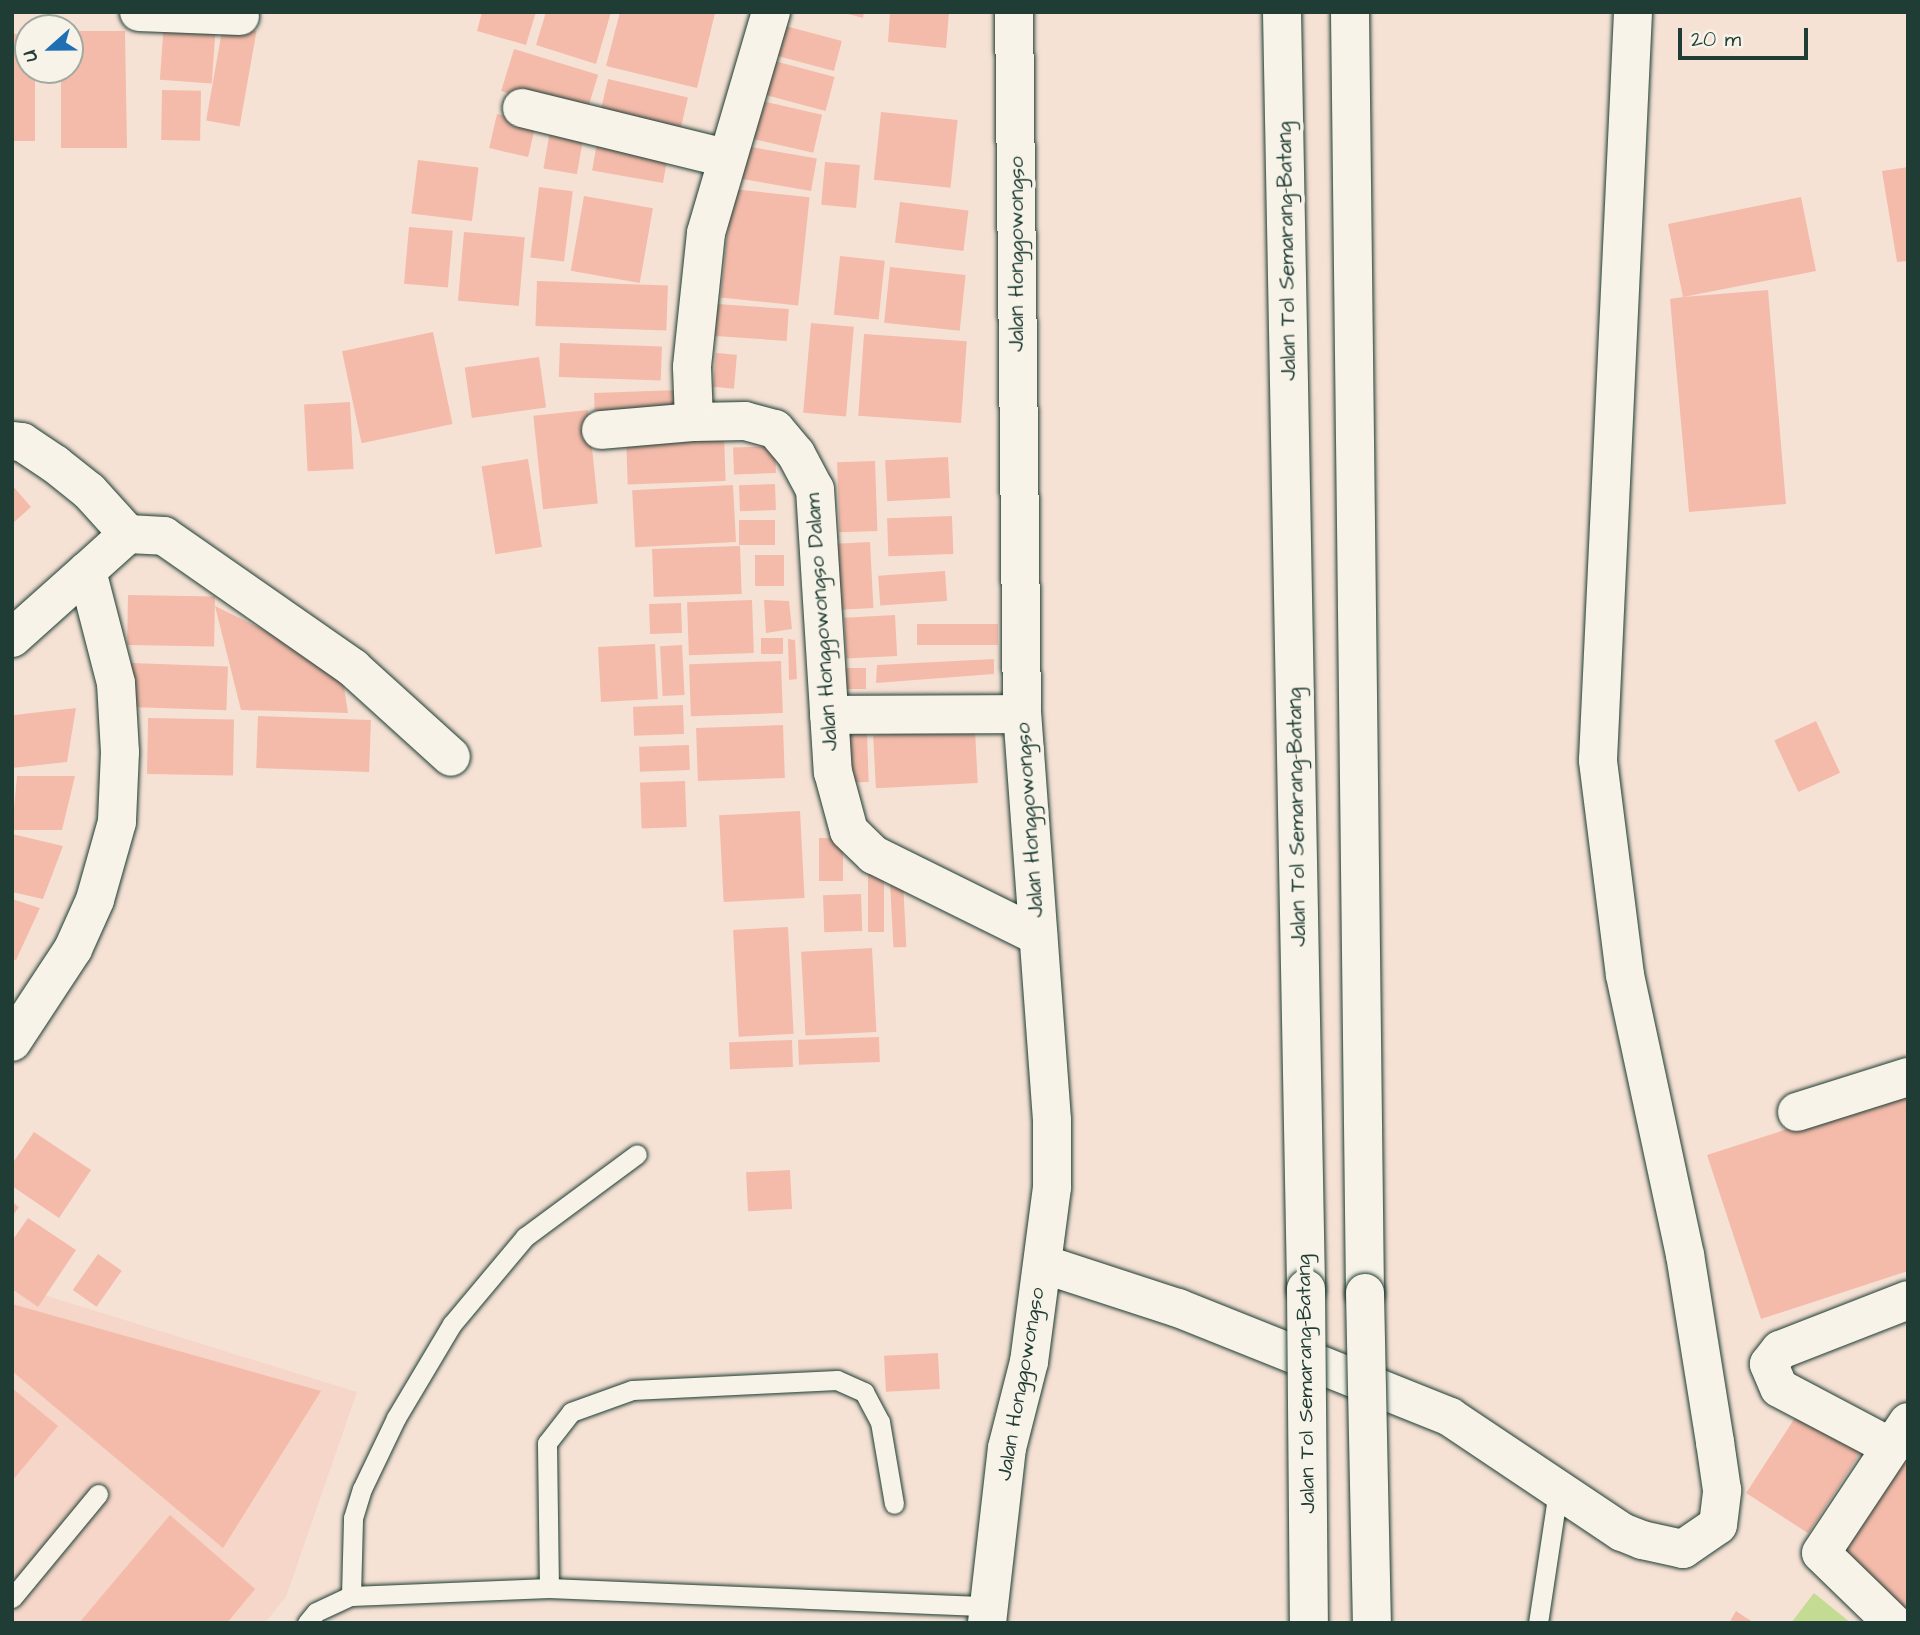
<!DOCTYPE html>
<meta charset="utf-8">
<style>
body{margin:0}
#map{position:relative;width:1920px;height:1635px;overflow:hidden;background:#f6e2d5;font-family:"Architects Daughter",sans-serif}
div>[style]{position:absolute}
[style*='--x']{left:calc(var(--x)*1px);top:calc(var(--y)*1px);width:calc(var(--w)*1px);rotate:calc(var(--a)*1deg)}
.built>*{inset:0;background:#f5d6c8}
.green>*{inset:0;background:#c3db92}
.building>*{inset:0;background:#f4bbaa;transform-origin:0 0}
.roads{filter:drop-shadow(0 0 2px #1f3d34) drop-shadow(0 0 2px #1f3d34)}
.lane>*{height:19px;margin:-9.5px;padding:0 9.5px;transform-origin:9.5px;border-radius:9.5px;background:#f7f3e8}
.street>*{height:38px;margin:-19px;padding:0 19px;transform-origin:19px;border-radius:19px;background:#f7f3e8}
.secondary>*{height:38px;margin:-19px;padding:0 19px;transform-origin:19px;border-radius:19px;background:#f7f3e8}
.highway>*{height:38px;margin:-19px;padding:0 19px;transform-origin:19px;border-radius:19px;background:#f7f3e8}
.bridges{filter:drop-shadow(0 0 2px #1f3d34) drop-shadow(0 0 2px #1f3d34)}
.highway-bridge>*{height:38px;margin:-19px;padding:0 19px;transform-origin:19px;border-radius:19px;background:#f7f3e8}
span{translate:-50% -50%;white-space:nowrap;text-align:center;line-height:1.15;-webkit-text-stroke:7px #f7f3e8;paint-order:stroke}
.street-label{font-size:21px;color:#1f3d34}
.frame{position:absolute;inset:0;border:14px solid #1f3d34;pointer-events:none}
.north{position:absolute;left:14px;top:14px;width:70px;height:70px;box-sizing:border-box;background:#f7f3e8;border:2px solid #a1aaa0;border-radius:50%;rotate:249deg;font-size:19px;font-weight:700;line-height:28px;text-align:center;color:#1f3d34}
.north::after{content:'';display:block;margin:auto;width:24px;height:32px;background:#1f6fb2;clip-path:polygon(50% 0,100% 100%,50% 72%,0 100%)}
.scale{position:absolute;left:1678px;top:28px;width:130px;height:32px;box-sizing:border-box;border:4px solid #1f3d34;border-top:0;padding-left:9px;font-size:21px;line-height:24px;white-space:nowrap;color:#1f3d34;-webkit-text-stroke:5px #f7f3e8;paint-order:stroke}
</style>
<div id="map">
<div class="built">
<i style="clip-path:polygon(12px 1285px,357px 1392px,286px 1597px,265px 1623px,12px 1623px)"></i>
</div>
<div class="green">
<i style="clip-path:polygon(1814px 1593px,1851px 1623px,1791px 1623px)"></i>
</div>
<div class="building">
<i style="clip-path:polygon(482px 12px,536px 12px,526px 45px,477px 31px)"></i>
<i style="clip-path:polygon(546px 12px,611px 12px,596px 64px,536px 45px)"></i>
<i style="clip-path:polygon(620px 12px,715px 13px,697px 88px,606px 66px)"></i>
<i style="clip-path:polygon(841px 12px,864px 12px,863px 18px)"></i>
<i style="clip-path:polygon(890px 12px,949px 12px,946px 48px,888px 42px)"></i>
<i style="left:164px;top:21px;width:52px;height:59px;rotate:4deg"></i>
<i style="left:223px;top:25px;width:34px;height:97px;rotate:10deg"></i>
<i style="left:782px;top:25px;width:62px;height:31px;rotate:15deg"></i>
<i style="clip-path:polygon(70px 31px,125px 31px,127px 148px,61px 148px,61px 70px,70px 70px)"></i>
<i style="clip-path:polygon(12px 34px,28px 34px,28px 70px,35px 70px,35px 141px,12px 141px)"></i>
<i style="left:514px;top:49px;width:88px;height:44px;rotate:17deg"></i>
<i style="left:767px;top:59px;width:70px;height:35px;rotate:15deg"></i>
<i style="left:608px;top:79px;width:82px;height:35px;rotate:13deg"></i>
<i style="left:162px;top:90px;width:39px;height:50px;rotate:1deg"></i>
<i style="left:749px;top:98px;width:75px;height:39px;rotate:13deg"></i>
<i style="left:881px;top:112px;width:77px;height:68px;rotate:6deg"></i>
<i style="left:497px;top:114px;width:40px;height:35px;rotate:13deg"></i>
<i style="left:550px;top:131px;width:34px;height:38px;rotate:10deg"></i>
<i style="left:598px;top:137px;width:72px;height:34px;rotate:10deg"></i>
<i style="left:740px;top:145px;width:78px;height:33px;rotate:10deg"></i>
<i style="left:418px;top:160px;width:61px;height:54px;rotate:7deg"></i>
<i style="left:825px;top:162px;width:35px;height:43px;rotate:5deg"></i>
<i style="clip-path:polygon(1908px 167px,1908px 261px,1897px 262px,1882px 171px)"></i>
<i style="left:539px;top:187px;width:34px;height:71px;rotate:7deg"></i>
<i style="left:732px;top:189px;width:78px;height:109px;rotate:6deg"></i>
<i style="left:584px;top:196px;width:70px;height:76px;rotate:10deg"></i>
<i style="clip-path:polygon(1801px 197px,1816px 271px,1683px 297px,1768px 290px,1786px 504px,1689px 512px,1670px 299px,1683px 297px,1668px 224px)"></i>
<i style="left:900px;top:202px;width:69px;height:41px;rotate:7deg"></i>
<i style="left:409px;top:227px;width:44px;height:57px;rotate:5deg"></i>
<i style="left:464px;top:232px;width:61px;height:69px;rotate:5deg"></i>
<i style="left:840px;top:256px;width:45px;height:59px;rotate:6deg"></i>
<i style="left:890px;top:267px;width:76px;height:56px;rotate:6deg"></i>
<i style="left:537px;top:281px;width:131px;height:45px;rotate:2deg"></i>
<i style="left:717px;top:304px;width:72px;height:32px;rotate:4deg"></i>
<i style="left:811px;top:323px;width:43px;height:90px;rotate:5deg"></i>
<i style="left:433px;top:332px;width:94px;height:93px;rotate:78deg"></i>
<i style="left:864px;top:334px;width:103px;height:82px;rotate:4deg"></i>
<i style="left:560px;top:343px;width:102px;height:34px;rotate:2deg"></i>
<i style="left:716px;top:353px;width:21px;height:34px;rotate:5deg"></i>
<i style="left:539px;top:357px;width:51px;height:75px;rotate:82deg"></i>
<i style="left:678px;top:390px;width:34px;height:84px;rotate:88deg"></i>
<i style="left:350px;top:402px;width:67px;height:46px;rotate:87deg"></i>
<i style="left:588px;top:410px;width:94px;height:55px;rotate:84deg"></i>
<i style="left:724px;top:434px;width:47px;height:98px;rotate:88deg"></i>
<i style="left:775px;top:446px;width:27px;height:42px;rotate:88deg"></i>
<i style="left:948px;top:457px;width:41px;height:63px;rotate:87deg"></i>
<i style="left:528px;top:459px;width:89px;height:47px;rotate:81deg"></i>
<i style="left:875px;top:461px;width:70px;height:38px;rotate:88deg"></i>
<i style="left:775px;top:484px;width:26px;height:36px;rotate:88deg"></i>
<i style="clip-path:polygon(12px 485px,31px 507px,12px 524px)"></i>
<i style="left:733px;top:485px;width:57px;height:101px;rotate:87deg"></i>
<i style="left:952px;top:516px;width:38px;height:65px;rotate:88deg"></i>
<i style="left:775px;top:520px;width:25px;height:36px;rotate:90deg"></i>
<i style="left:870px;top:542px;width:66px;height:34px;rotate:87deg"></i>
<i style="left:740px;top:546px;width:48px;height:88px;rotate:88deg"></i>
<i style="left:784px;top:555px;width:31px;height:29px;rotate:90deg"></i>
<i style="left:945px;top:571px;width:30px;height:67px;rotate:86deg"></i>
<i style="left:128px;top:595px;width:87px;height:50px;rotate:1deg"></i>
<i style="left:752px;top:600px;width:53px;height:65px;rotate:88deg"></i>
<i style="clip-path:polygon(764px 600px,789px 601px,792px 629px,766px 633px)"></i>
<i style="left:681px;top:603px;width:30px;height:32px;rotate:88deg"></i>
<i style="clip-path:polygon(215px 606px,341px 668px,348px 713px,241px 710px)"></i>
<i style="left:895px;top:615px;width:41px;height:51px;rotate:87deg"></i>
<i style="left:998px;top:624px;width:21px;height:81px;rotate:90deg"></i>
<i style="left:761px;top:638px;width:22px;height:16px"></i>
<i style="clip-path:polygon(788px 639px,795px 640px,797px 679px,789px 680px)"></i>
<i style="left:655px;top:644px;width:55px;height:57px;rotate:87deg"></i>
<i style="left:682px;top:645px;width:50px;height:22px;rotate:87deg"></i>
<i style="clip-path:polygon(994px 659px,994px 674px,876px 683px,877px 665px)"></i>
<i style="left:781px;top:661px;width:52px;height:92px;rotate:88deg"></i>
<i style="left:131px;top:663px;width:97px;height:44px;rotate:2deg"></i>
<i style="left:866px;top:668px;width:21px;height:31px;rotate:90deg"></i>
<i style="left:683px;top:705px;width:29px;height:50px;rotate:88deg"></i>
<i style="clip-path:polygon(76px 708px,67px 762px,12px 768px,14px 715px)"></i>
<i style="left:258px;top:716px;width:113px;height:52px;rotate:2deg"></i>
<i style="left:148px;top:718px;width:86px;height:56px;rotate:1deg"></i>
<i style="left:1816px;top:721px;width:57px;height:46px;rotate:65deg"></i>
<i style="left:783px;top:725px;width:53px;height:87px;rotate:88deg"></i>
<i style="left:975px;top:730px;width:53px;height:102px;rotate:87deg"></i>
<i style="left:867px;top:733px;width:49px;height:31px;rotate:88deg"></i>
<i style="left:689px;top:745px;width:25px;height:50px;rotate:88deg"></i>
<i style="clip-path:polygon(17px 776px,75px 776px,62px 830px,12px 830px)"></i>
<i style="left:685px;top:781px;width:46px;height:45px;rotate:88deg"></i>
<i style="left:800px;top:811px;width:87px;height:81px;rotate:87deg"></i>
<i style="clip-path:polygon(12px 834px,63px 846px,43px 899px,12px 892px)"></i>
<i style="left:819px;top:838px;width:24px;height:43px"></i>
<i style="left:868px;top:869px;width:16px;height:63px"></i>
<i style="left:903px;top:882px;width:65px;height:13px;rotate:87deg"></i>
<i style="left:861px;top:894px;width:37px;height:38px;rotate:88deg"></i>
<i style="clip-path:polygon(12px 899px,40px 908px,16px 960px,12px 959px)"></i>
<i style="left:788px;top:927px;width:107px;height:55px;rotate:87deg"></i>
<i style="left:872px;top:948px;width:84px;height:71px;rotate:87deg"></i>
<i style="left:879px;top:1037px;width:25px;height:81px;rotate:88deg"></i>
<i style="left:792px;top:1040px;width:27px;height:63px;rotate:88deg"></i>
<i style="clip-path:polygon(1908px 1090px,1908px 1271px,1761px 1319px,1707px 1155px)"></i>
<i style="clip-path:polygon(34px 1132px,91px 1170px,59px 1218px,12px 1186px,12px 1164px)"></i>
<i style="left:790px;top:1170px;width:39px;height:44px;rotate:87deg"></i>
<i style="clip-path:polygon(12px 1202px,19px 1207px,12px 1217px)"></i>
<i style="clip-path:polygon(28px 1218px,76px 1250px,38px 1307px,12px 1289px,12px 1241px)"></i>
<i style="left:98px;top:1254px;width:29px;height:44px;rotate:35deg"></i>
<i style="clip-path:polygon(12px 1304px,321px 1391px,223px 1548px,12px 1371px)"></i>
<i style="left:938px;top:1353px;width:36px;height:54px;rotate:87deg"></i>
<i style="clip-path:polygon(12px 1388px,58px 1426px,12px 1481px)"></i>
<i style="left:1800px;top:1410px;width:74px;height:99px;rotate:33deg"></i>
<i style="clip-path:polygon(1908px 1456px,1908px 1611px,1835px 1542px)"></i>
<i style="clip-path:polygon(170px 1515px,255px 1589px,227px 1623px,79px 1623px)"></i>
<i style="clip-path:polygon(1736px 1611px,1754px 1623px,1729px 1623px)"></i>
</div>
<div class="roads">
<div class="lane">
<i style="--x:549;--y:1588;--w:145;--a:-90.8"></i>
<i style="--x:547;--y:1443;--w:39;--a:-52"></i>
<i style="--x:571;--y:1412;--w:65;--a:-19.8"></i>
<i style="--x:632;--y:1390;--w:205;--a:-2.8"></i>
<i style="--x:837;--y:1380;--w:30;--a:24"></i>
<i style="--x:864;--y:1392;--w:34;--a:62"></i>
<i style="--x:880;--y:1422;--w:83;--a:80.3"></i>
<i style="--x:351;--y:1596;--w:78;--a:-88.5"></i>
<i style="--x:353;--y:1518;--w:30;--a:-73"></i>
<i style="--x:362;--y:1489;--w:79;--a:-64.4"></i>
<i style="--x:396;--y:1418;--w:109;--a:-59.2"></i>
<i style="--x:452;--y:1324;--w:114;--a:-50"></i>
<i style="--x:525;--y:1237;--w:139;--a:-36.5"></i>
<i style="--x:12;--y:1598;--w:135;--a:-50.4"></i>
<i style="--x:307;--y:1623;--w:14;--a:-51"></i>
<i style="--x:316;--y:1612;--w:38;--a:-25"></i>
<i style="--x:351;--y:1596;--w:198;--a:-2.3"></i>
<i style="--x:549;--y:1588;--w:438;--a:2.4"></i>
<i style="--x:1538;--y:1623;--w:134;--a:-81.4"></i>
</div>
<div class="street">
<i style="--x:139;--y:12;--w:101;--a:2.3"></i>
<i style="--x:771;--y:12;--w:230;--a:106.4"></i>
<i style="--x:706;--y:233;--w:135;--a:96"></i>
<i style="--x:692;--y:367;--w:55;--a:87.9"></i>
<i style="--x:694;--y:422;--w:51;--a:-1.1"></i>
<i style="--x:745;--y:421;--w:31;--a:15"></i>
<i style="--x:775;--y:429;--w:33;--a:50"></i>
<i style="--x:796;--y:454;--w:40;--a:62"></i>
<i style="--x:815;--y:489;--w:284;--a:86.4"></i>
<i style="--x:833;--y:772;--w:61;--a:74.8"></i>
<i style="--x:849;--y:831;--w:35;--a:44"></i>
<i style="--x:874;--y:855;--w:183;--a:26.3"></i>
<i style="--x:522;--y:108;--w:210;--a:13.8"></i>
<i style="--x:601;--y:430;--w:93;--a:-4.9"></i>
<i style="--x:12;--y:441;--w:10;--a:6"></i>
<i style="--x:22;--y:442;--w:40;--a:34"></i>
<i style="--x:55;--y:464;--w:43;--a:38.5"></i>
<i style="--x:89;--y:491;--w:58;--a:47.8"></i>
<i style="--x:87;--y:571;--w:55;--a:-42.1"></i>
<i style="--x:128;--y:534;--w:36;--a:3"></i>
<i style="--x:164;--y:536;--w:231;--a:34.9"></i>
<i style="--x:353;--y:668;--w:132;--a:42.2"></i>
<i style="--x:12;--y:638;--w:101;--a:-41.8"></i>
<i style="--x:87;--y:571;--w:116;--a:75.5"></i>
<i style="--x:116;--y:683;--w:69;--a:86.7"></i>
<i style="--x:120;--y:752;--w:70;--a:92.5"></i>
<i style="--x:117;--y:822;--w:81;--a:105.8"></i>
<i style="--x:95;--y:900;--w:54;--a:114.2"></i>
<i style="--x:73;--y:949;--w:111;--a:123.3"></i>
<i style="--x:829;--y:715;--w:193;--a:-0.3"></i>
<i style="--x:1797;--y:1112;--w:116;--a:-17.5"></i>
<i style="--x:1043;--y:1264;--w:142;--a:18.1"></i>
<i style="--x:1178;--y:1308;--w:293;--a:21.8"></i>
<i style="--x:1450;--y:1417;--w:207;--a:33.8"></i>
<i style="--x:1622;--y:1532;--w:22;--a:22"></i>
<i style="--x:1642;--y:1540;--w:42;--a:12.4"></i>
<i style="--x:1683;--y:1549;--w:42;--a:-34.4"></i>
<i style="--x:1718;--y:1525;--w:35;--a:-83"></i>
<i style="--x:1722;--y:1490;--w:49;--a:-98.3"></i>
<i style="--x:1715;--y:1442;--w:189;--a:-99.1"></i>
<i style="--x:1685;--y:1255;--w:286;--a:-102.1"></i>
<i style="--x:1625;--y:975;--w:217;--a:-97.2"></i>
<i style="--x:1598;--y:760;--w:749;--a:-87.32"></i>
<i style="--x:1889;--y:1446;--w:124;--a:-152.2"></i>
<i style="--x:1779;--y:1388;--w:26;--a:-113"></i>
<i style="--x:1769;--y:1364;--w:18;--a:-52"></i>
<i style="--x:1780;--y:1350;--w:137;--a:-21.3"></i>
<i style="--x:1893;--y:1623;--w:100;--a:-135.8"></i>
<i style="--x:1821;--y:1553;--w:157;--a:-56.4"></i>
</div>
<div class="secondary">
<i style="--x:987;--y:1623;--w:176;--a:-83.5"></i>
<i style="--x:1007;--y:1448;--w:89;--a:-75.7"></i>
<i style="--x:1029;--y:1362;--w:177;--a:-82.5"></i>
<i style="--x:1052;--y:1187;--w:67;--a:-90"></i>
<i style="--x:1052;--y:1120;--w:407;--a:-94.2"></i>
<i style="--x:1022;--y:714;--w:702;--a:-90.65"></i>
</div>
<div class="highway">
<i style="--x:1282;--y:12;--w:1277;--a:88.92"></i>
<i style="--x:1350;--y:12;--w:1281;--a:89.33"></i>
</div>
</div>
<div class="bridges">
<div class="highway-bridge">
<i style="--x:1306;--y:1289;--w:334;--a:89.5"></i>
<i style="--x:1365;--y:1293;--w:330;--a:88.8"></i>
</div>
</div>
<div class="street-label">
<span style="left:1287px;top:251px;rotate:-91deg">Jalan Tol Semarang–Batang</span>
<span style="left:1017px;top:254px;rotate:-90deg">Jalan Honggowongso</span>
<span style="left:822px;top:622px;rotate:-94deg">Jalan Honggowongso Dalam</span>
<span style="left:1297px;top:817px;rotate:-91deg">Jalan Tol Semarang–Batang</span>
<span style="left:1030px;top:820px;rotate:-94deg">Jalan Honggowongso</span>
<span style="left:1021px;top:1384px;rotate:-80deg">Jalan Honggowongso</span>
<span style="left:1306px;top:1384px;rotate:-91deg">Jalan Tol Semarang–Batang</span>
</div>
<div class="frame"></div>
<div class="north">U</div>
<div class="scale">20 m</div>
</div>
